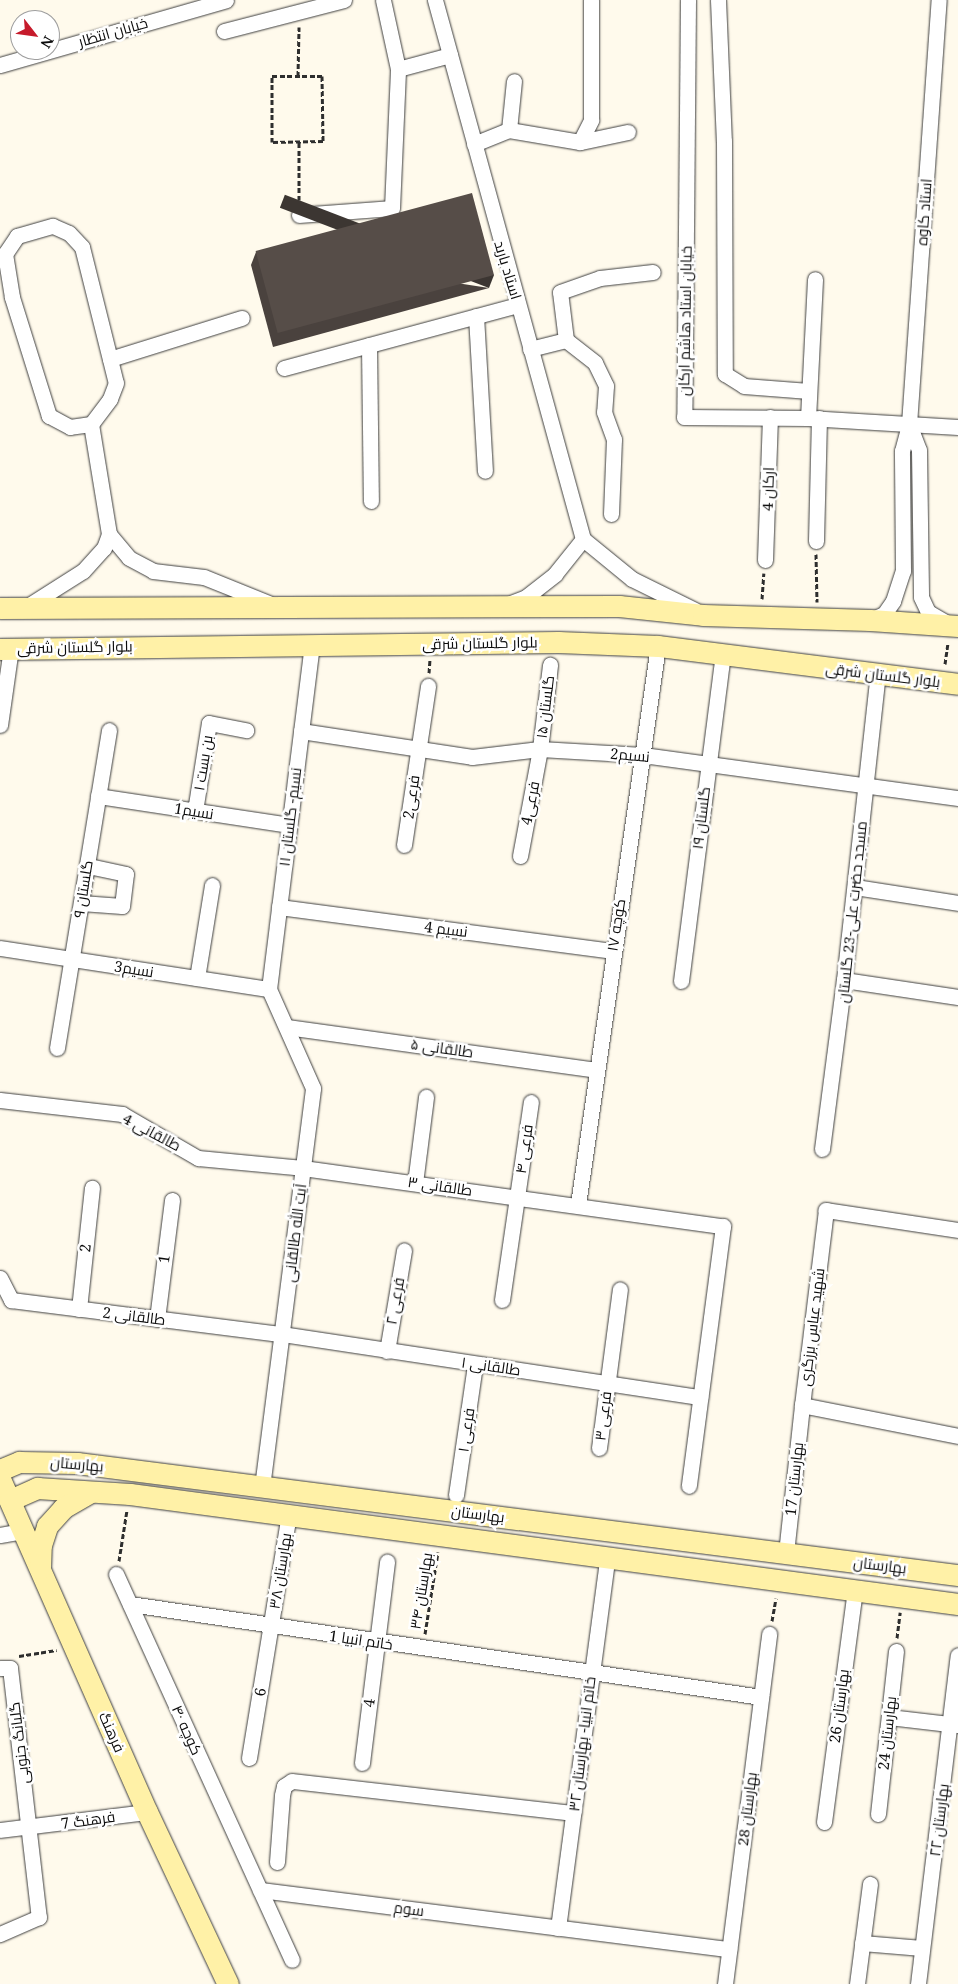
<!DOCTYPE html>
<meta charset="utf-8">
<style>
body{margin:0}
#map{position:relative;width:958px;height:1984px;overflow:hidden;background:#fffaec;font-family:"Noto Serif",Cairo,serif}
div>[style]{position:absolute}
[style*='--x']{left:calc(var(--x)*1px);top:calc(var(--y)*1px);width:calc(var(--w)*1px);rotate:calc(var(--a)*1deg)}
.path>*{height:3px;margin-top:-1.5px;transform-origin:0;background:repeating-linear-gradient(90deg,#2e2e2e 0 5px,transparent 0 7.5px)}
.roads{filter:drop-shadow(0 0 1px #3f3f3f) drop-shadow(0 0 1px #3f3f3f)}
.street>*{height:15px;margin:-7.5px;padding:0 7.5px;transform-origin:7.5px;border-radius:7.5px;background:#fff}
.secondary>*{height:21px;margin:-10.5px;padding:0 10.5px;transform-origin:10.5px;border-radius:10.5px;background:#fff1a7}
.wall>*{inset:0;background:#4a423e}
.shaded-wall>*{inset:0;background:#3c3632;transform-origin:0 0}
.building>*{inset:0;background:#564d48;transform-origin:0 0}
span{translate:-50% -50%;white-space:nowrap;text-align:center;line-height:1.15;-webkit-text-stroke:5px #fff;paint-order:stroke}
.street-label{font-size:15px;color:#0c0c0c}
.north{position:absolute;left:10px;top:10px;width:50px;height:50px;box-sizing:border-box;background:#fff;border:1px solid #9e9e9e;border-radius:50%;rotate:120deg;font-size:14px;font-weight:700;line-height:20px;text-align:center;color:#0c0c0c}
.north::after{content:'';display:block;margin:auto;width:18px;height:22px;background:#c61b2b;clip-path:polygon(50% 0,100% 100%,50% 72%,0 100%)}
</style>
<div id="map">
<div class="path">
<i style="--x:272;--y:76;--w:50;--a:0"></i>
<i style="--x:322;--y:76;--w:65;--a:89.1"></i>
<i style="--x:323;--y:141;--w:51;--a:178.9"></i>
<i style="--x:272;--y:142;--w:66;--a:-90"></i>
<i style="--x:298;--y:76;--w:49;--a:-88.8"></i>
<i style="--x:299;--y:200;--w:59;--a:-90"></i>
<i style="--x:816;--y:554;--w:48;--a:88.8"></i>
<i style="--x:762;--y:599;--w:26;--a:-86"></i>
<i style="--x:945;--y:664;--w:21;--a:-82"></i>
<i style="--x:429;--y:673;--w:14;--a:-86"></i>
<i style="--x:119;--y:1561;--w:52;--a:-81.1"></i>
<i style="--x:772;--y:1621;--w:23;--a:-80"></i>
<i style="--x:425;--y:1634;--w:83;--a:-81"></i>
<i style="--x:897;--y:1638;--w:26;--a:-83"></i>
<i style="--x:19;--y:1656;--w:38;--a:-9"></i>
</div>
<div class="roads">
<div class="street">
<i style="--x:383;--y:0;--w:71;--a:77.7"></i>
<i style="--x:435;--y:0;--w:559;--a:74.65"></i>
<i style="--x:688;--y:0;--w:417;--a:90.5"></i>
<i style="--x:684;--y:417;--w:124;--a:0.5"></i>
<i style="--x:808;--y:418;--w:150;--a:3.4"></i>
<i style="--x:718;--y:0;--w:141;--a:87.6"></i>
<i style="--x:724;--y:141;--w:233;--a:89.8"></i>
<i style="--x:725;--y:374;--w:22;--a:32"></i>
<i style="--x:744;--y:386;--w:65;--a:4.4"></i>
<i style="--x:224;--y:31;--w:124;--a:-14.5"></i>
<i style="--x:0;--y:65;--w:235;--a:-16"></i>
<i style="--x:509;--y:130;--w:49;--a:-84.2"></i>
<i style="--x:580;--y:142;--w:25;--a:-63"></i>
<i style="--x:591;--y:120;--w:120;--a:-90"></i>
<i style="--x:474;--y:144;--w:38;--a:-22"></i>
<i style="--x:509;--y:130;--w:72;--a:9.6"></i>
<i style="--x:580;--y:142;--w:49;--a:-11.8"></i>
<i style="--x:299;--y:215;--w:93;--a:-4.3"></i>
<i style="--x:392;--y:208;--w:139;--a:-87.5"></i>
<i style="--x:398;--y:69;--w:54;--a:-15.1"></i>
<i style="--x:53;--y:226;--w:17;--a:24"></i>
<i style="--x:69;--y:233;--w:19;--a:47"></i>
<i style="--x:82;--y:247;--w:140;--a:76"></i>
<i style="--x:116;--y:383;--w:17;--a:111"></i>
<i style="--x:110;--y:399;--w:31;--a:127"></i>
<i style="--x:91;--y:424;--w:21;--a:172"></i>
<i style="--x:70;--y:427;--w:24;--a:-152"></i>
<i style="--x:49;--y:416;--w:125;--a:-107.3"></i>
<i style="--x:12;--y:297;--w:44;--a:-99.2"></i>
<i style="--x:5;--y:254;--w:22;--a:-56"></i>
<i style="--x:17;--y:236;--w:37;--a:-16"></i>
<i style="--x:476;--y:316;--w:155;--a:86.7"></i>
<i style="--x:566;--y:340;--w:48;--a:-97.1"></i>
<i style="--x:560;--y:292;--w:42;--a:-19.3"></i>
<i style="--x:600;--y:278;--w:53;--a:-6.5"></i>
<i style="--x:369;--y:345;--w:156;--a:89.3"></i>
<i style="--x:530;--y:349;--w:37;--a:-14"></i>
<i style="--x:566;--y:340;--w:37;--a:38"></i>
<i style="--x:595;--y:363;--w:25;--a:64"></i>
<i style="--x:606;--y:386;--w:26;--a:94"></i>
<i style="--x:604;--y:412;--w:29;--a:70"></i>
<i style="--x:614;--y:439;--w:75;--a:92.3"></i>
<i style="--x:110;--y:359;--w:138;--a:-17.3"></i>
<i style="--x:284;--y:368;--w:242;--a:-15.1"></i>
<i style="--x:808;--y:418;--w:139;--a:-87.1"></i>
<i style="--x:909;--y:424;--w:28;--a:69"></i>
<i style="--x:919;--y:450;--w:147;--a:89.2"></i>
<i style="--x:921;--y:597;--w:17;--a:65"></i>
<i style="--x:928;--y:612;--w:24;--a:30"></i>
<i style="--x:109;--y:534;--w:31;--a:50"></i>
<i style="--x:129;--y:558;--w:27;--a:28"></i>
<i style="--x:153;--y:571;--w:51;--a:6.7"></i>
<i style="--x:204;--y:577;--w:72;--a:21.9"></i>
<i style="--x:583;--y:539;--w:63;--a:39.2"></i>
<i style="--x:632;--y:579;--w:70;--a:26.2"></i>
<i style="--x:816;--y:541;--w:123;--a:-88.6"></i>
<i style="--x:765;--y:560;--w:143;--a:-88"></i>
<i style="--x:508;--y:604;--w:19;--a:-21"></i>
<i style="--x:526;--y:597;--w:37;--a:-38"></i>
<i style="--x:555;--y:574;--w:45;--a:-51.3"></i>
<i style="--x:26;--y:607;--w:67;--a:-32.3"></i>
<i style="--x:83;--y:571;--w:31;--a:-48"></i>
<i style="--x:104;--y:548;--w:15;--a:-70"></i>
<i style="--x:109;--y:534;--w:111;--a:-99.3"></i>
<i style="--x:870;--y:620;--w:15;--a:-23"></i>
<i style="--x:884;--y:614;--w:16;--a:-55"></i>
<i style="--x:893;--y:601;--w:32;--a:-72"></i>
<i style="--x:903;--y:571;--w:120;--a:-90.5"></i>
<i style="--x:902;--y:451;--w:28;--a:-75"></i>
<i style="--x:909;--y:424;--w:425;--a:-86"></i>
<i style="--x:0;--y:725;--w:78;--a:-81.9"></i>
<i style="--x:301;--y:731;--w:173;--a:8.6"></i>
<i style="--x:472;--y:757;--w:68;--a:-6.7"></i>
<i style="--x:540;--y:749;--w:103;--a:3.3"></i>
<i style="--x:643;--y:755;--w:318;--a:7.8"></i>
<i style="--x:98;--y:796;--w:193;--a:8.6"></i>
<i style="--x:195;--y:811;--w:89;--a:-81"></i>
<i style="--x:209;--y:723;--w:38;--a:11"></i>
<i style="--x:404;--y:845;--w:161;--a:-81.4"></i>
<i style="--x:520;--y:856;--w:109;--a:-79.4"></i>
<i style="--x:540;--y:749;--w:85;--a:-83.2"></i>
<i style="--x:855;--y:887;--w:104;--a:8.8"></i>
<i style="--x:81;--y:903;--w:41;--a:4.2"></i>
<i style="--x:122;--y:906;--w:32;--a:-83"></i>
<i style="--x:126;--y:874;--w:40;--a:-168"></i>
<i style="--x:279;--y:907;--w:336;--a:7.5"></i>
<i style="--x:0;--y:948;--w:272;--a:8.7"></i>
<i style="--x:197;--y:978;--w:94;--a:-80.8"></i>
<i style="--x:844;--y:980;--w:115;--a:8.5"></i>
<i style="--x:681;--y:981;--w:330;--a:-82.7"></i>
<i style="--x:269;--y:989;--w:348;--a:-82.9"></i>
<i style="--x:287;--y:1027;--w:312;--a:7.9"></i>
<i style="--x:57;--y:1048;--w:322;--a:-80.7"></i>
<i style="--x:0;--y:1100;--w:123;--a:6.5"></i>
<i style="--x:122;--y:1114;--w:88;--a:30.1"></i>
<i style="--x:198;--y:1158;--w:105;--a:5.4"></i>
<i style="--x:303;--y:1168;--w:424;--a:7.9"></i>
<i style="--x:723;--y:1226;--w:262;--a:97.5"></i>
<i style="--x:822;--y:1149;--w:170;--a:-82.6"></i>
<i style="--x:844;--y:980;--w:308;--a:-83.7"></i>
<i style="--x:415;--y:1183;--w:87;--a:-82.7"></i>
<i style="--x:578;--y:1205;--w:565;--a:-81.86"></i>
<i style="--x:958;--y:1230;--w:134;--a:-171.4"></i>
<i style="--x:826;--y:1210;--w:196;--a:97"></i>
<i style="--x:802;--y:1405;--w:159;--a:11.2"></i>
<i style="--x:0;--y:1278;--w:25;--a:63"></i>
<i style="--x:11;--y:1300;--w:273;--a:7.2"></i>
<i style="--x:282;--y:1334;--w:423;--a:8.6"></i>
<i style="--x:502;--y:1300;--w:200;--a:-81.7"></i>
<i style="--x:79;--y:1309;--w:122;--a:-83.9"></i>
<i style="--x:157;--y:1319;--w:120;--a:-82.8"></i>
<i style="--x:387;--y:1351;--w:102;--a:-80.4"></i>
<i style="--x:599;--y:1448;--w:160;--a:-82.5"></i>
<i style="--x:262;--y:1487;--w:402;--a:-82.7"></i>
<i style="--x:313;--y:1088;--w:108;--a:-114"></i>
<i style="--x:456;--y:1495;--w:132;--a:-81.7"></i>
<i style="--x:0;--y:1535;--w:23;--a:-10"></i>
<i style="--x:786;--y:1553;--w:149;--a:-83.8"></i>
<i style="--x:116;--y:1574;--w:424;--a:65.5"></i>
<i style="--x:130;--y:1604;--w:638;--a:8.38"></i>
<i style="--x:0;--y:1668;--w:10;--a:0"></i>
<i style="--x:10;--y:1668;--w:251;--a:83.4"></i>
<i style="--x:39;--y:1917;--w:43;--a:156.4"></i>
<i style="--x:889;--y:1717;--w:69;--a:6.6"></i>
<i style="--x:249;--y:1758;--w:246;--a:-80.7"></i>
<i style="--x:362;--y:1763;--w:203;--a:-82.9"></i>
<i style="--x:878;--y:1814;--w:164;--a:-83.7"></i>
<i style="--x:824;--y:1822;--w:234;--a:-82.4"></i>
<i style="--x:0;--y:1830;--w:148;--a:-7"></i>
<i style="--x:277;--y:1862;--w:67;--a:-85.7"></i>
<i style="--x:282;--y:1795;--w:9;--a:-77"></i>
<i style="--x:284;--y:1786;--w:9;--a:-32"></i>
<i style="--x:292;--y:1781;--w:283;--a:6.5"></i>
<i style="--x:260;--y:1890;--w:473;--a:7.2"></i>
<i style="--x:558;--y:1928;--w:372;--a:-82.4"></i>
<i style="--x:862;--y:1943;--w:60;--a:4.8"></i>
<i style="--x:725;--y:1984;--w:353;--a:-82.8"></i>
<i style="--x:857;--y:1984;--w:101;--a:-82.6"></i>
<i style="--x:918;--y:1984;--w:331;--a:-83.1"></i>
</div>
<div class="secondary">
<i style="--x:0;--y:608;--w:619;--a:-0.19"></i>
<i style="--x:619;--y:606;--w:84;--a:6.1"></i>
<i style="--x:703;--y:615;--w:167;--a:1.7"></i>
<i style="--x:870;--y:620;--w:88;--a:3.9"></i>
<i style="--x:0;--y:649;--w:558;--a:-0.72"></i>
<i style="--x:558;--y:642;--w:100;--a:2.3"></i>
<i style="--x:658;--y:646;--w:302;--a:7.2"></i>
<i style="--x:0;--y:1470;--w:21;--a:-23"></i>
<i style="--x:19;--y:1462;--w:58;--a:1"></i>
<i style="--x:77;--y:1463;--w:888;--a:7.25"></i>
<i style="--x:0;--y:1479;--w:364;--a:66.2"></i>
<i style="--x:147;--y:1812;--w:190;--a:64.8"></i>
<i style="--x:10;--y:1500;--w:30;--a:-24"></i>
<i style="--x:37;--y:1488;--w:93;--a:3.7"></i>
<i style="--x:130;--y:1494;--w:835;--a:7.57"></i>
<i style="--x:40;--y:1568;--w:23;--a:-88"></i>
<i style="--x:41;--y:1545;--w:20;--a:-72"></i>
<i style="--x:47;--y:1526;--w:24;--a:-48"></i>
<i style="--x:63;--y:1508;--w:32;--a:-30"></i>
</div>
</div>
<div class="wall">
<i style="clip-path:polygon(256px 252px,489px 288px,273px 347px,251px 265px)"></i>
</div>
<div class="shaded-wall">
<i style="left:494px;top:275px;width:14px;height:224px;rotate:111deg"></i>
</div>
<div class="building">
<i style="left:472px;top:193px;width:85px;height:224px;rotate:75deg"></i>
</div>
<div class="street-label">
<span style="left:113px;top:32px;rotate:-16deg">خیابان انتظار</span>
<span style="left:924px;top:212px;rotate:-86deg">استاد کاوه</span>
<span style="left:508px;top:270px;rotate:73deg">استاد باربد</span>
<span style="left:685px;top:321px;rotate:-89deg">خیابان استاد هاشم ارکان</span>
<span style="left:768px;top:489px;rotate:-88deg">ارکان 4</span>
<span style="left:480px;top:643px;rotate:-1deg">بلوار گلستان شرقی</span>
<span style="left:75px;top:647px;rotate:-1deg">بلوار گلستان شرقی</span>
<span style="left:883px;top:675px;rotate:7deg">بلوار گلستان شرقی</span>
<span style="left:545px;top:707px;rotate:-83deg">گلستان ۱۵</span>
<span style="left:630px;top:755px;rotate:5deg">نسیم2</span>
<span style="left:203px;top:763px;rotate:-81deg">بن بست ۱</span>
<span style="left:411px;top:797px;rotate:-82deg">فرعی2</span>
<span style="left:530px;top:803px;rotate:-79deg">فرعی4</span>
<span style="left:194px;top:811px;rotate:9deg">نسیم1</span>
<span style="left:290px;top:817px;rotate:-83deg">نسیم- گلستان ۱۱</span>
<span style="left:701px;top:818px;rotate:-83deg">گلستان ۱۹</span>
<span style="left:83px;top:889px;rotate:-81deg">گلستان ۹</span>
<span style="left:852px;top:912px;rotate:-84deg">مسجد حضرت علی-23 گلستان</span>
<span style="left:616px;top:925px;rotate:-81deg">کوچه ۱۷</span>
<span style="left:446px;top:929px;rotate:7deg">نسیم 4</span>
<span style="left:134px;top:969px;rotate:9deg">نسیم3</span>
<span style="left:442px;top:1048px;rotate:8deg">طالقانی ۵</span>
<span style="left:152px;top:1132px;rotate:28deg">طالقانی 4</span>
<span style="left:524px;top:1149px;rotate:-82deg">فرعی ۴</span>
<span style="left:440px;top:1186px;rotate:8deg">طالقانی ۳</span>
<span style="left:295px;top:1233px;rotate:-83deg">آیت الله طالقانی</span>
<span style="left:85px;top:1248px;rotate:-84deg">2</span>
<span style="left:164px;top:1259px;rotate:-83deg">1</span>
<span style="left:395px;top:1301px;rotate:-80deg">فرعی ۲</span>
<span style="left:134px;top:1316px;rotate:7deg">طالقانی 2</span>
<span style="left:812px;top:1327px;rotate:-83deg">شهید عباس برزگری</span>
<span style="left:491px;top:1366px;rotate:8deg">طالقانی ۱</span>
<span style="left:603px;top:1416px;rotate:-83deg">فرعی ۳</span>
<span style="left:466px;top:1430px;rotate:-82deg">فرعی ۱</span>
<span style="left:77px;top:1464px;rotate:5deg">بهارستان</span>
<span style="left:794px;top:1479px;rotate:-84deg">بهارستان 17</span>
<span style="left:478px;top:1514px;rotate:7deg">بهارستان</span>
<span style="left:880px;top:1565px;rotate:7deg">بهارستان</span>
<span style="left:280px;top:1571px;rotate:-81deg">بهارستان ۳۸</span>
<span style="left:421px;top:1591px;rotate:-81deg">بهارستان ۳۴</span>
<span style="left:361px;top:1640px;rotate:8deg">خاتم انبیا 1</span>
<span style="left:260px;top:1692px;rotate:-81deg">6</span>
<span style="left:369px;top:1703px;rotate:-83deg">4</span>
<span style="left:839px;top:1706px;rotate:-83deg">بهارستان 26</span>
<span style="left:187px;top:1730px;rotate:66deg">کوچه ۴۰</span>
<span style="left:112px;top:1732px;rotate:66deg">فرهنگ</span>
<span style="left:887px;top:1733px;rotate:-84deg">بهارستان 24</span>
<span style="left:19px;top:1743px;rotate:-97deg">گلبانگ جنوبی</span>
<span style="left:582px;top:1744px;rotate:-83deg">خاتم انبیا- بهارستان ۳۲</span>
<span style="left:747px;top:1809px;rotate:-83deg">بهارستان 28</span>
<span style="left:88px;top:1820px;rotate:-8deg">فرهنگ 7</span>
<span style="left:939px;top:1820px;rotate:-83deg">بهارستان ۲۲</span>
<span style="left:409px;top:1909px;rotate:7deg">سوم</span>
</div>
<div class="north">N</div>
</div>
